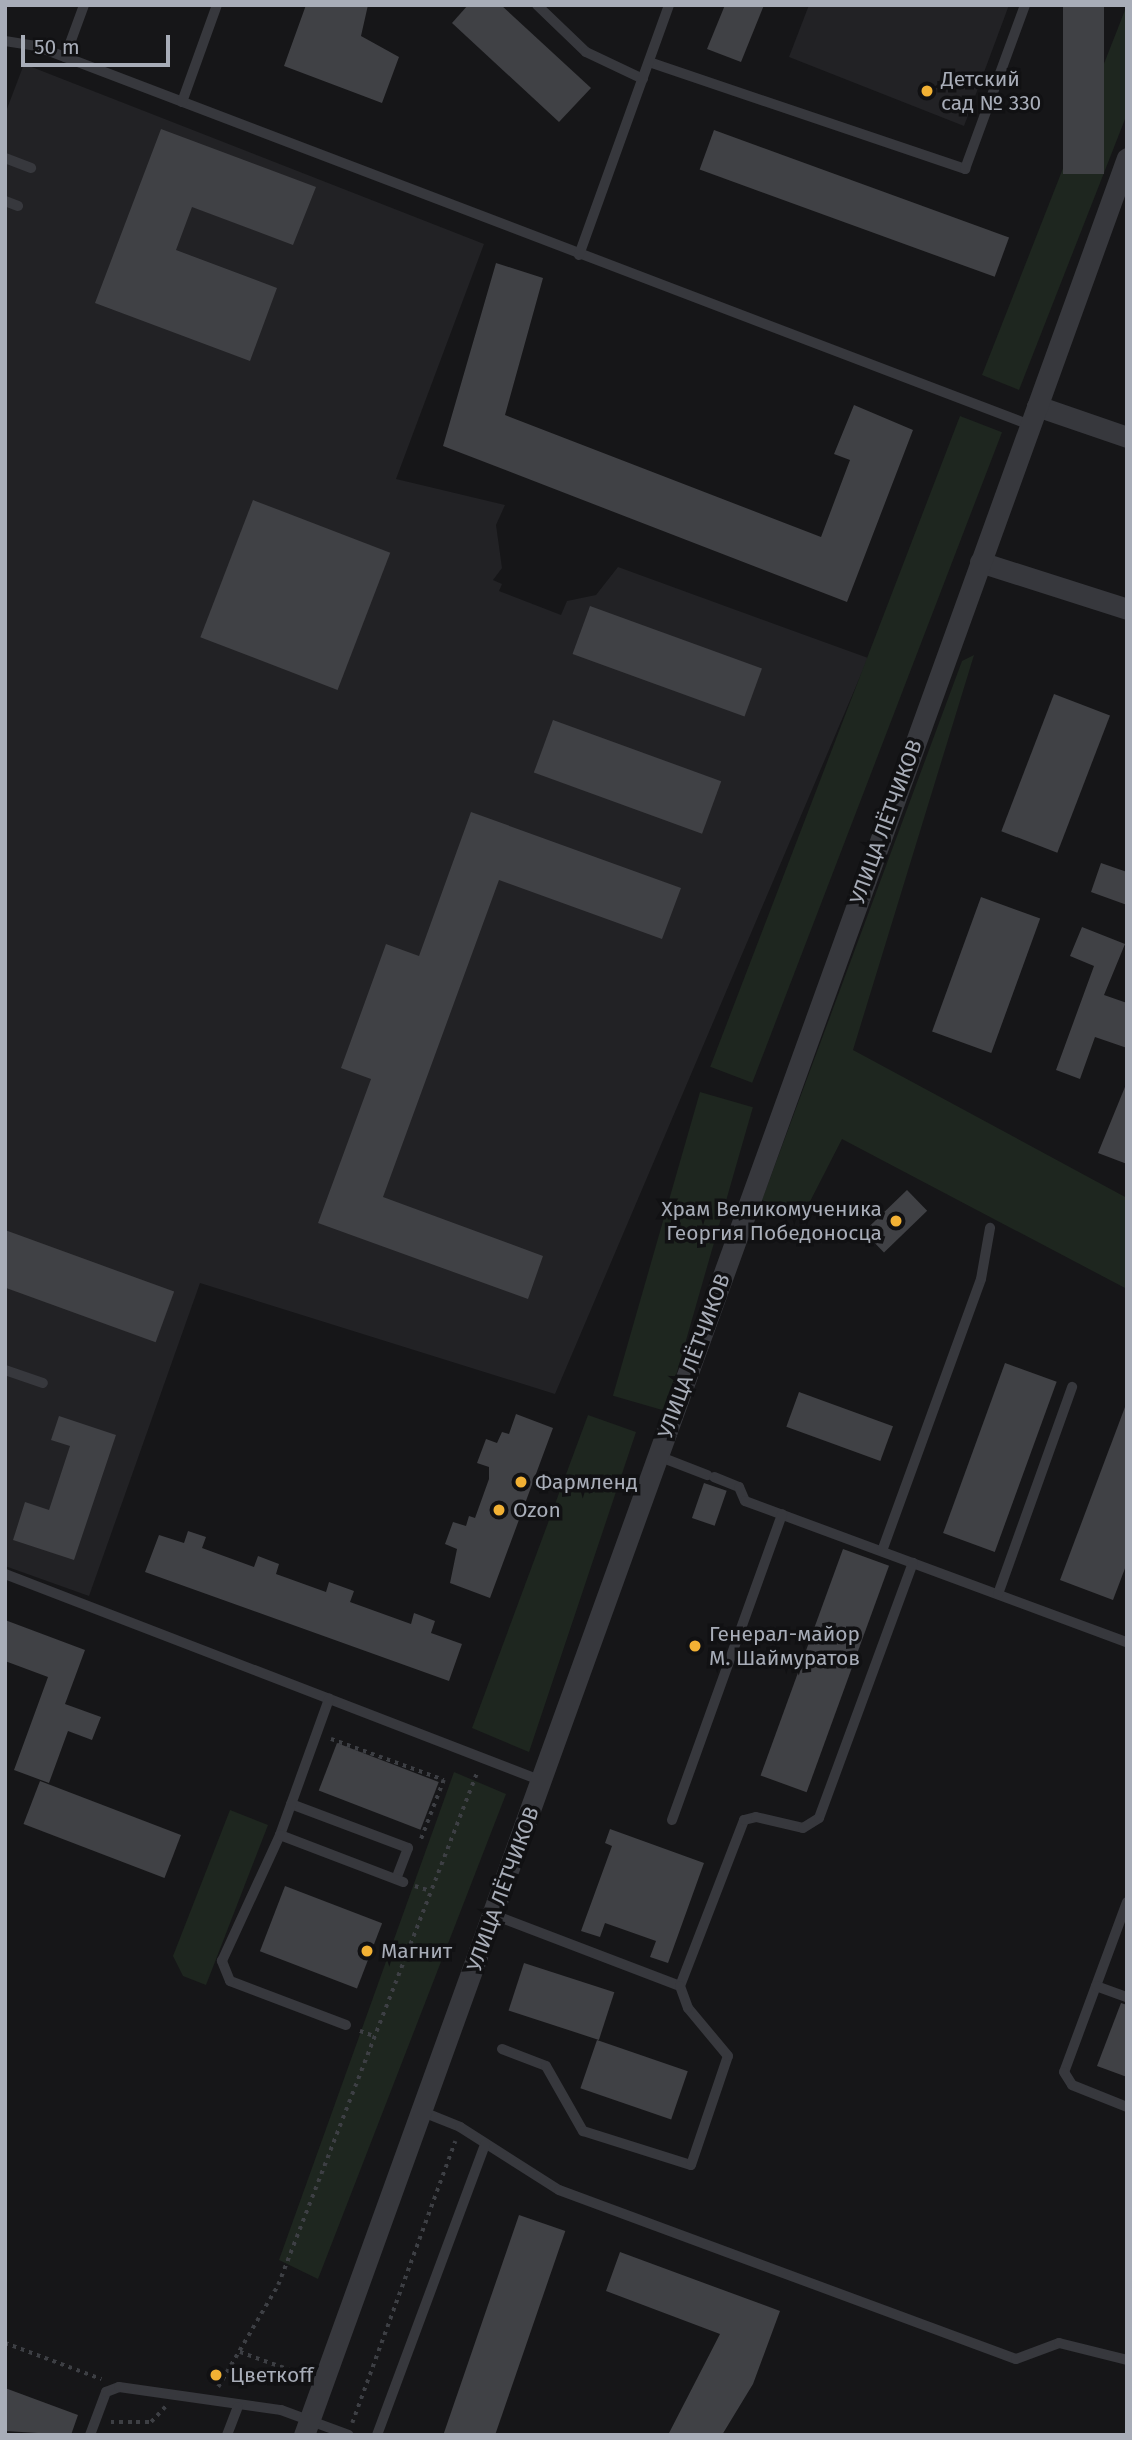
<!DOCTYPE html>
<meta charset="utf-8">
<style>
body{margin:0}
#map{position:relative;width:1132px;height:2440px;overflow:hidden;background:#161618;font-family:"Fira Sans",sans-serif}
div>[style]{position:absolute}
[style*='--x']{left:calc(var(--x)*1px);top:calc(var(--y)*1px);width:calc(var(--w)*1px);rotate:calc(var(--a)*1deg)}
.built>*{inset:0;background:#222225}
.green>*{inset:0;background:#1e261f;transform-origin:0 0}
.building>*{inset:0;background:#404145;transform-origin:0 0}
.path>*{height:3.5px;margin-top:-1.75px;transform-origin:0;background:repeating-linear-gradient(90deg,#3d3f44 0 3.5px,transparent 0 8.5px)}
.service>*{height:10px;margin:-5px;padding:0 5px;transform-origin:5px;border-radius:5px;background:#37383d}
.minor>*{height:21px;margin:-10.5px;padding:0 10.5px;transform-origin:10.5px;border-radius:10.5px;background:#37383d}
.dots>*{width:19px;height:19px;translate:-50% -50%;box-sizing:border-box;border:4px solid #111113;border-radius:50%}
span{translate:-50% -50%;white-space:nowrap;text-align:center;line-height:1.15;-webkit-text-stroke:7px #111113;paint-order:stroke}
.poi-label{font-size:21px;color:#a8adb8}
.left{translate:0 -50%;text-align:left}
.right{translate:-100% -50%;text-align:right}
.street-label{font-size:21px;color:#a8adb8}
.frame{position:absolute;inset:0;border:7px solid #a8adb8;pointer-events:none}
.scale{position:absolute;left:21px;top:35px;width:149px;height:32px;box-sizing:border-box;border:4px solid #a8adb8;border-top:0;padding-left:9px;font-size:21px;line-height:24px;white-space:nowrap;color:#a8adb8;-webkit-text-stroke:5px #111113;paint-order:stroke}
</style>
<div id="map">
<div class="built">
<i style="clip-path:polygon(809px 5px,1009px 5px,964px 126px,789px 57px)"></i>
<i style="clip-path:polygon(24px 64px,484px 244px,396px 479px,505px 505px,496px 525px,502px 568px,493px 580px,502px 584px,499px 591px,561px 615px,567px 601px,596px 595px,618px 567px,868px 658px,555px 1394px,200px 1283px,89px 1596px,5px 1566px,5px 114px)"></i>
</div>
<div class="green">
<i style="clip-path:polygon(1127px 5px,1127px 114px,1019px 390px,982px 375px)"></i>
<i style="left:960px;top:416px;width:45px;height:697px;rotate:21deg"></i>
<i style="clip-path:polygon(974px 655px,853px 1050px,1127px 1198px,1127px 1289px,842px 1139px,801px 1219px,762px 1200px,962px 661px)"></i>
<i style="left:700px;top:1092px;width:55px;height:316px;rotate:16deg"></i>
<i style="clip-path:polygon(588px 1415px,636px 1432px,529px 1752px,472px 1728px)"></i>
<i style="clip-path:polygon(454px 1772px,506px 1794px,318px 2279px,279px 2260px)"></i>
<i style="clip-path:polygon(230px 1810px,268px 1825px,206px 1985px,183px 1976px,173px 1956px)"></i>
</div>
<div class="building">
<i style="clip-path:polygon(306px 5px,368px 5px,361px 36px,399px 57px,382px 103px,284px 66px)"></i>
<i style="clip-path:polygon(468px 5px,501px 5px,591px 88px,559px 122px,452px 23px)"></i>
<i style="clip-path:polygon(725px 5px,764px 5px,741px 62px,707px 49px)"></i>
<i style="left:1063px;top:5px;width:41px;height:169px"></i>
<i style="clip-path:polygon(161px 129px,316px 187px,293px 245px,192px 207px,176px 250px,277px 288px,250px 361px,95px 303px)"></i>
<i style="left:714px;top:130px;width:314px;height:42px;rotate:20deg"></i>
<i style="clip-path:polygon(496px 263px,543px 278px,505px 415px,821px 537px,850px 460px,834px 454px,854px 405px,913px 430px,847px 602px,443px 446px)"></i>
<i style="left:253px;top:500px;width:147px;height:147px;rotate:21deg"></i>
<i style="left:590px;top:606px;width:183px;height:51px;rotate:20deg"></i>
<i style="left:1054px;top:694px;width:60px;height:147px;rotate:21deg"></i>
<i style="left:553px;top:720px;width:179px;height:56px;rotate:20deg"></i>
<i style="clip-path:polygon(471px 812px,681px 888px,662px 939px,499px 880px,383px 1197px,543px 1256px,528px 1299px,318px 1223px,371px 1079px,341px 1068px,386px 944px,419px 956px)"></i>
<i style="clip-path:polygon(1101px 863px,1127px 872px,1127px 905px,1091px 892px)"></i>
<i style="left:981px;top:897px;width:63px;height:143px;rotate:20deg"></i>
<i style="clip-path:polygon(1082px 927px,1125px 944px,1104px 995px,1127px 1003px,1127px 1048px,1095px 1037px,1080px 1079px,1056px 1070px,1094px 966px,1070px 956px)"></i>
<i style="clip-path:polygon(1127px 1082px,1127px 1164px,1098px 1153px)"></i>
<i style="left:907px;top:1190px;width:29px;height:60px;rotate:46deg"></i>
<i style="left:5px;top:1230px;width:180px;height:54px;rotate:20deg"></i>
<i style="left:1005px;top:1363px;width:55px;height:181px;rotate:20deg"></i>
<i style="left:799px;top:1392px;width:100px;height:37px;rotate:20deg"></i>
<i style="clip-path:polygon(1125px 1407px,1127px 1563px,1113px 1600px,1060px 1580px)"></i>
<i style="clip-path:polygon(516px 1414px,553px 1428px,490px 1598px,450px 1583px,457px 1549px,445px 1544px,453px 1522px,466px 1526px,469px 1516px,475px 1518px,489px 1479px,489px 1467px,477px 1463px,486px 1439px,497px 1443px,502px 1432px,509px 1434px)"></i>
<i style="clip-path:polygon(59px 1416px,116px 1435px,74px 1560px,13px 1540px,25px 1502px,49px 1510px,70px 1446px,51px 1440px)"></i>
<i style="left:704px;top:1483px;width:24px;height:37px;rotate:19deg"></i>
<i style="clip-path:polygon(188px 1531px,206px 1537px,202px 1548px,254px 1567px,258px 1556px,279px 1564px,276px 1574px,326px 1592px,329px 1582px,354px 1591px,350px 1602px,411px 1624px,414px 1613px,435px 1621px,431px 1633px,462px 1644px,449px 1681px,145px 1572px,159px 1535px,184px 1543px)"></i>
<i style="left:843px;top:1549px;width:49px;height:241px;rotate:20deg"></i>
<i style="clip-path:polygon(5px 1620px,85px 1650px,65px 1704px,101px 1717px,92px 1740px,68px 1731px,49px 1783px,14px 1770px,48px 1677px,5px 1661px)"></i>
<i style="left:337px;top:1743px;width:109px;height:51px;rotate:21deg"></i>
<i style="left:40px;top:1781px;width:151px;height:46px;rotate:21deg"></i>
<i style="clip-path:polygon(610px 1829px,704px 1863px,668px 1963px,650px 1957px,656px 1941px,605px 1923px,600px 1937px,581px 1931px,612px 1846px,605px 1843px)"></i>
<i style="left:285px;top:1886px;width:104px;height:70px;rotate:21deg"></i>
<i style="left:524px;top:1963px;width:95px;height:50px;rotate:18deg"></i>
<i style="clip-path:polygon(1121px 2003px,1127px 2005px,1127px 2077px,1097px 2066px)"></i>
<i style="left:597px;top:2040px;width:96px;height:51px;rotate:19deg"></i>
<i style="left:519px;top:2215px;width:49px;height:235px;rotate:19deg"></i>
<i style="clip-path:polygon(620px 2252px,780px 2311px,753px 2384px,722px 2435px,668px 2435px,720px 2334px,606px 2291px)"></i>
<i style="clip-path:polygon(5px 2388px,78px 2415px,71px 2435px,5px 2431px)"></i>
</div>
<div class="path">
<i style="--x:331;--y:1739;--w:120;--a:19.9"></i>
<i style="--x:444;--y:1780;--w:64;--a:111"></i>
<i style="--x:415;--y:1886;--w:16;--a:18"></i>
<i style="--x:360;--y:2031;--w:15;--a:20"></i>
<i style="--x:5;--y:2343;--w:103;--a:20.6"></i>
<i style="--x:240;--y:2352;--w:65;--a:19.8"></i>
<i style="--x:218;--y:2387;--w:118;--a:-59.5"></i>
<i style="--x:278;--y:2285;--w:552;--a:-68.78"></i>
<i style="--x:111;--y:2422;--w:40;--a:0"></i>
<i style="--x:151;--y:2422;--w:21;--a:-47"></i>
<i style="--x:352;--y:2423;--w:300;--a:-69.9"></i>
</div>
<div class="service">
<i style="--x:537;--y:5;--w:68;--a:43.8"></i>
<i style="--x:586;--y:52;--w:63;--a:25.3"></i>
<i style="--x:5;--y:41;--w:31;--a:9"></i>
<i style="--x:36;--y:46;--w:1064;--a:20.87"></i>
<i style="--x:65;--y:57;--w:55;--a:-69.9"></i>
<i style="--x:649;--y:62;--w:334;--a:18.7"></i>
<i style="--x:965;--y:169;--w:175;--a:-69.9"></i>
<i style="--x:182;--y:102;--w:103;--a:-70.2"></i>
<i style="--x:5;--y:158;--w:28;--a:21"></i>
<i style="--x:5;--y:201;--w:14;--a:21"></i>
<i style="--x:579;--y:255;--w:266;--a:-70.2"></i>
<i style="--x:5;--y:1370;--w:40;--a:18.9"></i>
<i style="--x:658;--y:1456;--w:53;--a:21.2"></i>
<i style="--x:714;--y:1477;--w:27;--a:22"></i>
<i style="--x:739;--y:1487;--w:15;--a:67"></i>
<i style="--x:745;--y:1501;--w:407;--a:20.3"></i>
<i style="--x:882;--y:1551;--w:289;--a:-70"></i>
<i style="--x:981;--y:1279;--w:52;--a:-80"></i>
<i style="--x:5;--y:1574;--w:576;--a:21.08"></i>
<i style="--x:998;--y:1594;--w:220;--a:-70.3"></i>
<i style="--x:291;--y:1804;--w:125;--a:20.6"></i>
<i style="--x:408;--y:1848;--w:33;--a:111"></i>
<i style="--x:672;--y:1820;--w:325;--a:-70.2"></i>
<i style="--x:280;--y:1835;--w:145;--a:-70.2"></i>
<i style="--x:1127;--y:1902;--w:181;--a:110.3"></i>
<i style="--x:1064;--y:2072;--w:15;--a:58"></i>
<i style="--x:1072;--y:2085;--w:59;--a:21.8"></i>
<i style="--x:494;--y:1915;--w:199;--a:20.9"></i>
<i style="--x:680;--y:1986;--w:178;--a:-68.9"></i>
<i style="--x:744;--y:1820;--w:12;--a:-14"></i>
<i style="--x:756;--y:1817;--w:48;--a:13.2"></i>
<i style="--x:803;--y:1828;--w:19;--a:-32"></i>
<i style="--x:819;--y:1818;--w:272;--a:-69.8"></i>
<i style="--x:1096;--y:1986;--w:33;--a:20"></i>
<i style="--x:346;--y:2025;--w:124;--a:-159.2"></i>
<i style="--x:230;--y:1981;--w:22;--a:-112"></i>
<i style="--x:222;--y:1961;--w:139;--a:-65.3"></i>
<i style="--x:280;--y:1835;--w:132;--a:20.9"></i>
<i style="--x:502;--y:2049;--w:47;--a:21.1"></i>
<i style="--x:546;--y:2066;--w:75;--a:60.4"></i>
<i style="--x:583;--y:2131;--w:113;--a:17.5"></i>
<i style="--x:691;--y:2165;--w:115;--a:-71.3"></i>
<i style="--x:728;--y:2056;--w:62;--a:-129.8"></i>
<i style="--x:688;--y:2008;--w:23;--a:-110"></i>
<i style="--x:423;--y:2112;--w:40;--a:22"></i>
<i style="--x:460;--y:2127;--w:117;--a:32.5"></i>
<i style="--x:559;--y:2190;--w:487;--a:20.3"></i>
<i style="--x:1016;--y:2359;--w:46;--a:-20.4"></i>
<i style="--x:1059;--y:2343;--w:70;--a:14"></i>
<i style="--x:90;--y:2435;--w:46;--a:-69.6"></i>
<i style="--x:106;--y:2392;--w:14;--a:-21"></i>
<i style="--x:119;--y:2387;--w:164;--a:8.1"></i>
<i style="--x:281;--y:2410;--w:72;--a:20.2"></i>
<i style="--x:227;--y:2435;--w:30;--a:-69"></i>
<i style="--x:377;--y:2435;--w:310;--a:-69.6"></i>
</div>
<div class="minor">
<i style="--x:1037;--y:406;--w:95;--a:19"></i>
<i style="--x:980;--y:562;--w:154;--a:17.7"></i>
<i style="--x:304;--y:2435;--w:2421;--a:-70.13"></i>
</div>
<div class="dots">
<i style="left:927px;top:91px;background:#f2b134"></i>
<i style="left:896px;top:1221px;background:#f2b134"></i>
<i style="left:521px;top:1482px;background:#f2b134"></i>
<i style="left:499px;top:1510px;background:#f2b134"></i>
<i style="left:695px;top:1646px;background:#f2b134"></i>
<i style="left:367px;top:1951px;background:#f2b134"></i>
<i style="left:216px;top:2375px;background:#f2b134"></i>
</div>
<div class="poi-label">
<span class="left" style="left:941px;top:91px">Детский<br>сад № 330</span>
<span class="right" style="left:882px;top:1221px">Храм Великомученика<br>Георгия Победоносца</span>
<span class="left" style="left:535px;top:1482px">Фармленд</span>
<span class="left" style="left:513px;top:1510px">Ozon</span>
<span class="left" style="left:709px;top:1646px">Генерал-майор<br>М. Шаймуратов</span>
<span class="left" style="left:381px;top:1951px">Магнит</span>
<span class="left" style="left:230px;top:2375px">Цветкoff</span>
</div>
<div class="street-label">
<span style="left:886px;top:822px;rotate:-70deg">УЛИЦА ЛЁТЧИКОВ</span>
<span style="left:694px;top:1356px;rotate:-70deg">УЛИЦА ЛЁТЧИКОВ</span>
<span style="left:503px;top:1889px;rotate:-70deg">УЛИЦА ЛЁТЧИКОВ</span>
</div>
<div class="frame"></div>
<div class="scale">50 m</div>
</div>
